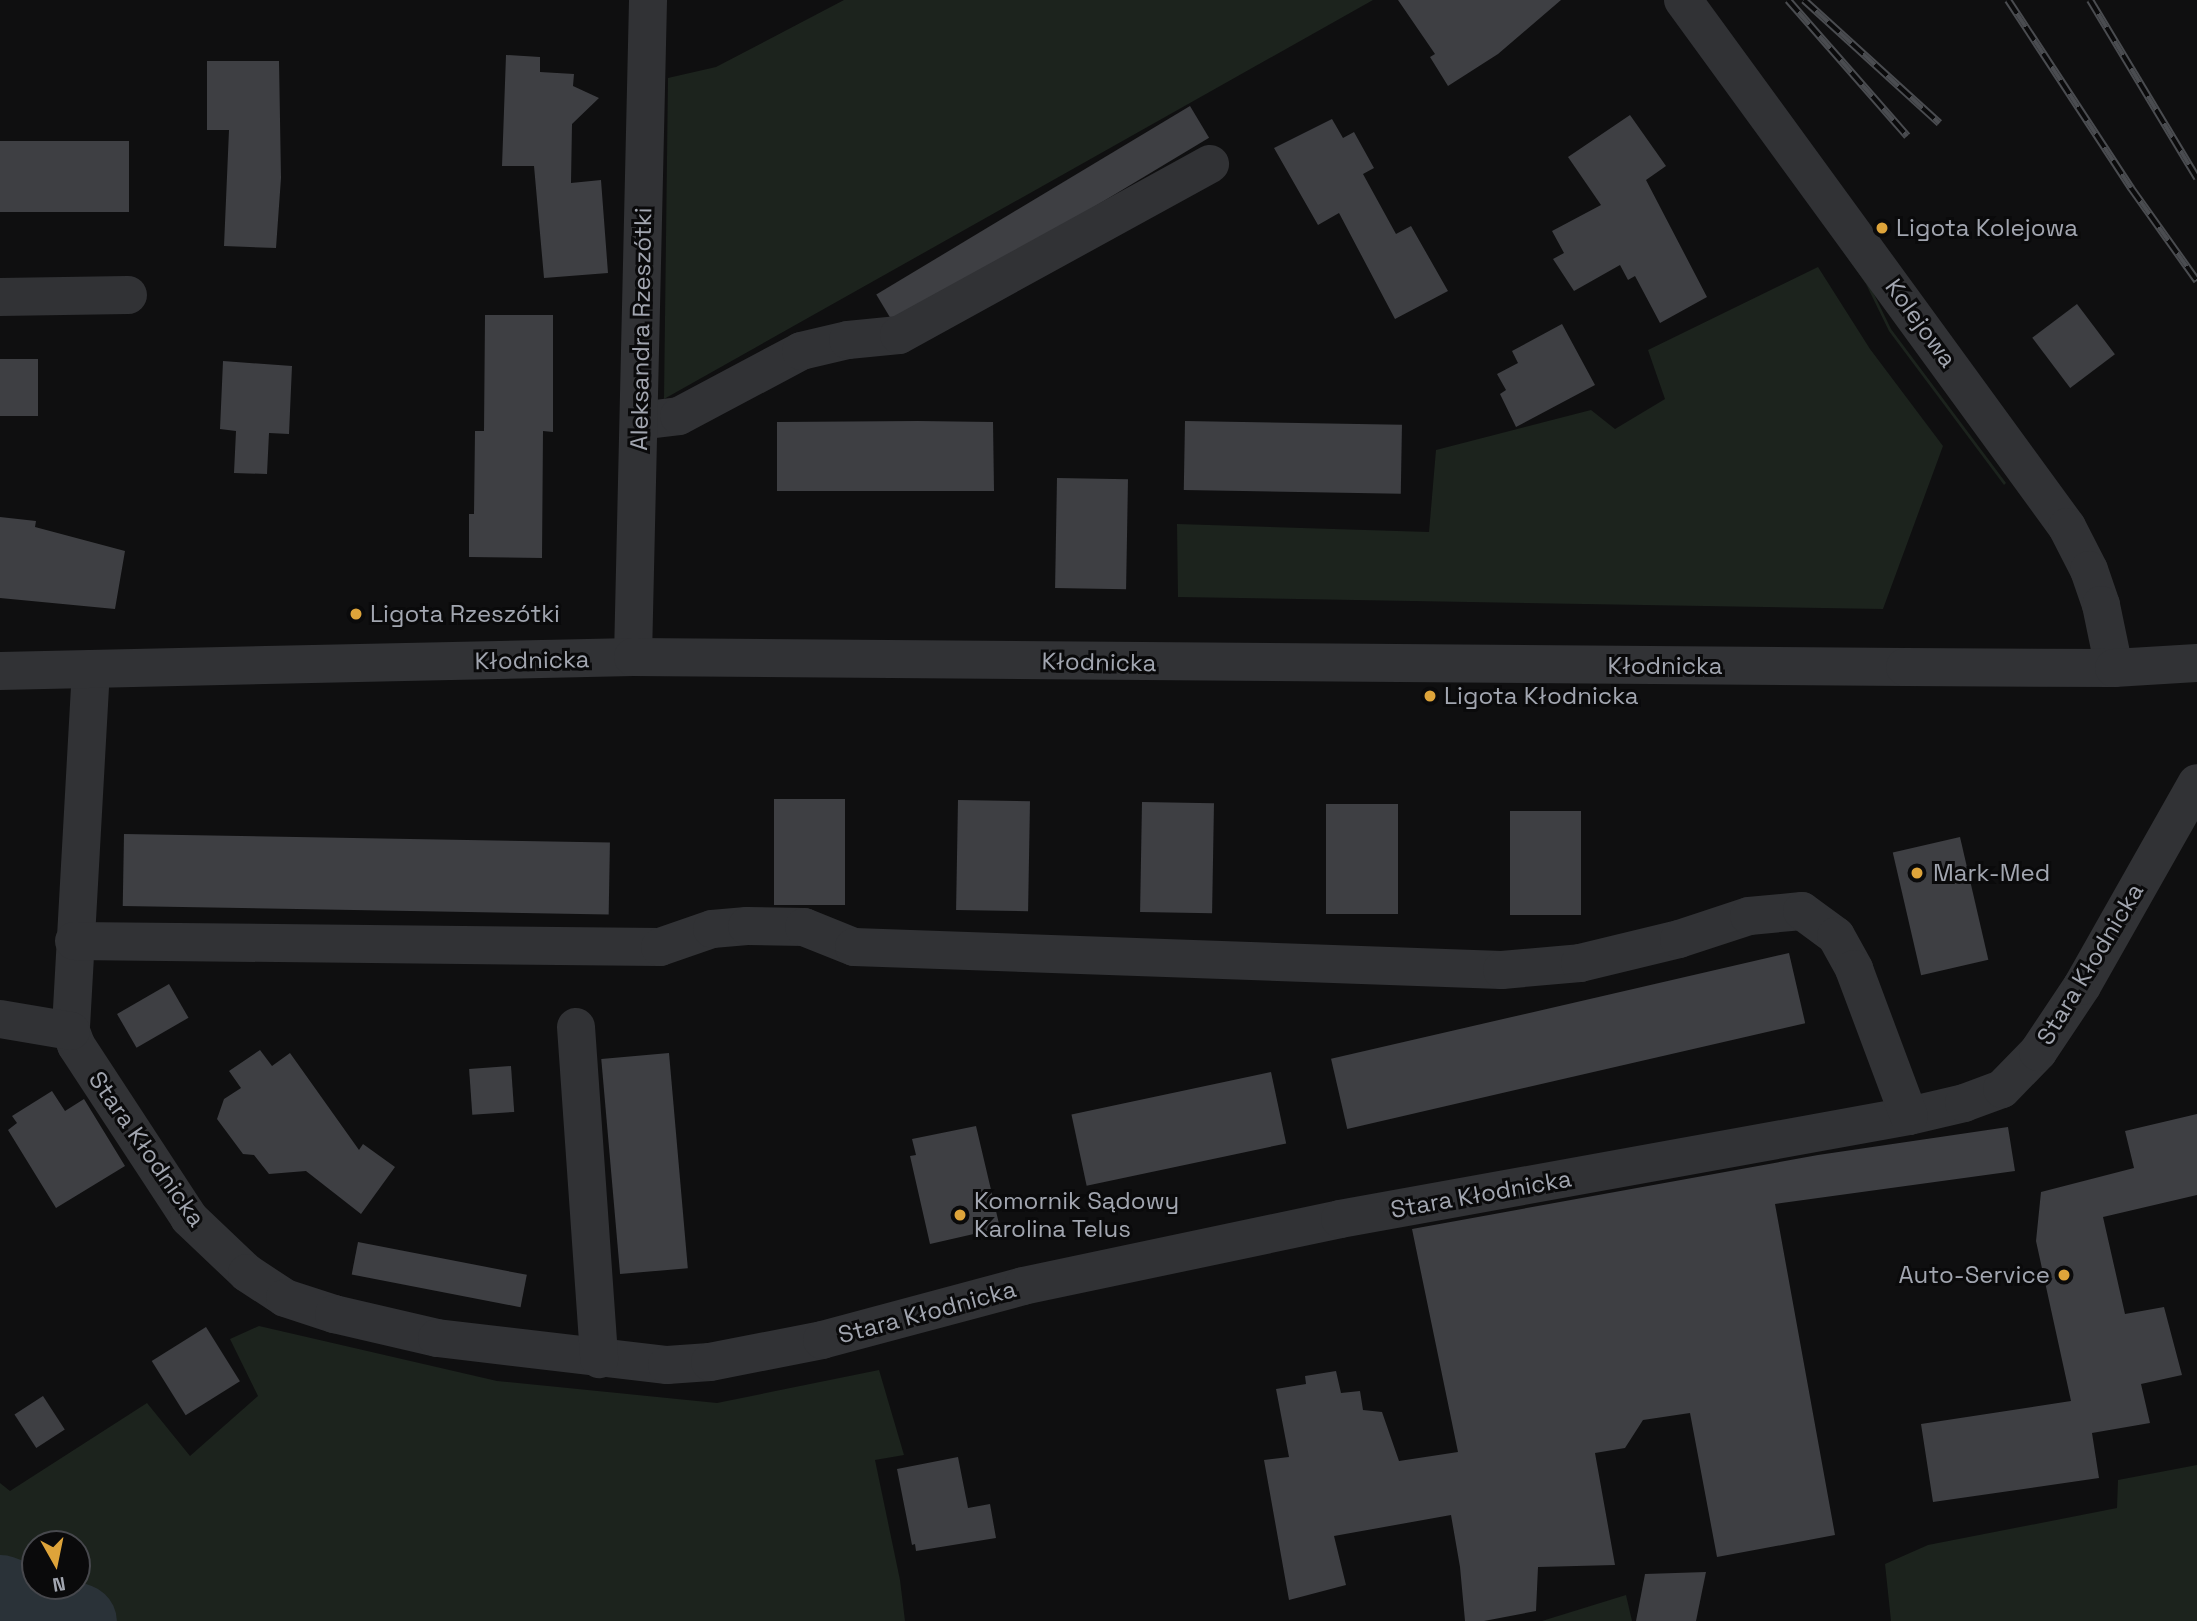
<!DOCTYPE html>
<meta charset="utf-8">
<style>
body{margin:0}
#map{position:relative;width:2197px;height:1621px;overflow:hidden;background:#0f0f10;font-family:"Space Grotesk",sans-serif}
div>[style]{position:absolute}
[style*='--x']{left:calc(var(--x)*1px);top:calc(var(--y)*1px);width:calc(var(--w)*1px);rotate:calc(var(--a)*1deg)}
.green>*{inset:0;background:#1c231d}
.river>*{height:75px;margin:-37.5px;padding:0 37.5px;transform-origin:37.5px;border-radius:37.5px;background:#2a3238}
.building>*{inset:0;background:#3e3f43;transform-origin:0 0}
.minor>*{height:38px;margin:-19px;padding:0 19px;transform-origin:19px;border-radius:19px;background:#313235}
.rail>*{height:8px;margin-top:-4px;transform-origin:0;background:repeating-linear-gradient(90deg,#0a0a0b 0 16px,#4a4c50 0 32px);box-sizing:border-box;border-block:2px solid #4a4c50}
.dots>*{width:19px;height:19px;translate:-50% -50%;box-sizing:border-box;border:4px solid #0a0a0b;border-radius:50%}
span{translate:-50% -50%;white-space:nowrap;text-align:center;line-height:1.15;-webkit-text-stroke:6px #0a0a0b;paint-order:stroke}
.poi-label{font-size:24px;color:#a2a6b0}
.left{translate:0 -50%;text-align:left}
.right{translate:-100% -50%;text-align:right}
.street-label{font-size:24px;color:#a2a6b0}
.north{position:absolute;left:21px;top:1530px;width:70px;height:70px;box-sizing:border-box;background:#0a0a0b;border:2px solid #47484d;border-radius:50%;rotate:171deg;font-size:19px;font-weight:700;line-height:28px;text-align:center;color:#a2a6b0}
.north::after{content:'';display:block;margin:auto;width:24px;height:32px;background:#dea43a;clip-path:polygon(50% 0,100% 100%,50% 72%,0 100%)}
</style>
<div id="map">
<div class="green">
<i style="clip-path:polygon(844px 0,1373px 0,664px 399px,668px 78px,716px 67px)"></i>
<i style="clip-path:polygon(1842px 250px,1869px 284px,1891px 329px,2006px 483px,2004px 485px,1889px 331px,1866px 284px)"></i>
<i style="clip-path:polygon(1818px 267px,1870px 349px,1943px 446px,1883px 609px,1178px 597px,1177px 524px,1429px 532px,1436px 450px,1591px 410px,1615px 429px,1665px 399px,1648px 350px)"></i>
<i style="clip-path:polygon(evenodd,259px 1326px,497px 1381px,717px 1403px,879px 1370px,904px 1455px,875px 1460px,900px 1580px,905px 1621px,0 1621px,0 1483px,10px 1491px,147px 1403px,190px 1456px,258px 1396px,230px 1339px,259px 1326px,35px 1544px,77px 1544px,77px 1586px,35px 1586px,35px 1544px)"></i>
<i style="clip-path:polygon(2197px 1465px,2197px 1621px,1891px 1621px,1885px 1564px,1928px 1545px,2117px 1508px,2118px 1480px)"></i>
<i style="clip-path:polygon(1626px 1595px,1632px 1621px,1542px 1621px)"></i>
</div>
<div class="river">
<i style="--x:0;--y:1592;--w:84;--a:20.2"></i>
</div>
<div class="building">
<i style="clip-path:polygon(1398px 0,1561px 0,1498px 54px,1448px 86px,1430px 57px,1435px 54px)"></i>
<i style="clip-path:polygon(506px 55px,540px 57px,540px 72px,574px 74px,573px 86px,599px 98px,572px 124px,571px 183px,601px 180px,608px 273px,544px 278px,534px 166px,502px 166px)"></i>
<i style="clip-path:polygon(207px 61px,279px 61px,281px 178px,276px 248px,224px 246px,229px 130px,207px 130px)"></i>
<i style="left:1190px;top:106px;width:37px;height:366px;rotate:59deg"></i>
<i style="clip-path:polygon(1630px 115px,1666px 166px,1646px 180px,1707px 297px,1660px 323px,1635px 276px,1628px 280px,1620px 265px,1574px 291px,1553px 259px,1564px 253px,1552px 231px,1601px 205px,1568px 157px)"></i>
<i style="clip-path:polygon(1332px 119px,1343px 138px,1354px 132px,1374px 168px,1363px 174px,1396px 234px,1411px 226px,1448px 291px,1395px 319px,1339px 213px,1318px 225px,1274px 148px)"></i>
<i style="left:129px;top:141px;width:71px;height:129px;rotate:90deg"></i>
<i style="left:2077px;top:304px;width:63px;height:56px;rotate:53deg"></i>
<i style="clip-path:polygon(485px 315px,553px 315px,553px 432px,543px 431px,542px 558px,469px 557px,469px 514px,474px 514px,475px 431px,484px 431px)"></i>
<i style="clip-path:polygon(1562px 324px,1595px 385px,1516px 427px,1500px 394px,1506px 390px,1497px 374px,1518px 363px,1512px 351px)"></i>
<i style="left:0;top:359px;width:38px;height:57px"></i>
<i style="clip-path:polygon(223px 361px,292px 366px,289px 434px,269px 433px,267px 474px,234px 473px,236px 431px,220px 429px)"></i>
<i style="clip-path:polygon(918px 421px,993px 422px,994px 491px,777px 491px,777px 422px)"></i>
<i style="left:1185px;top:421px;width:217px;height:69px;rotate:1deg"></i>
<i style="left:1057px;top:478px;width:71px;height:110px;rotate:1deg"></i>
<i style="clip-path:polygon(0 517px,36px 521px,35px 527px,125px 551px,115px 609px,0 598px)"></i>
<i style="left:774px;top:799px;width:71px;height:106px"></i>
<i style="left:958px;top:800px;width:72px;height:110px;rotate:1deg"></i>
<i style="left:1142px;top:802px;width:72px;height:110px;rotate:1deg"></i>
<i style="left:1326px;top:804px;width:72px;height:110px"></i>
<i style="left:1510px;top:811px;width:71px;height:104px"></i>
<i style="left:124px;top:834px;width:486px;height:72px;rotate:1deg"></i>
<i style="left:1960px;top:837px;width:126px;height:69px;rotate:77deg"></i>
<i style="left:1789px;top:953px;width:72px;height:470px;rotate:77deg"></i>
<i style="left:169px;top:984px;width:39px;height:60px;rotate:60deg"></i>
<i style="clip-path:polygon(260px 1050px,272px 1066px,290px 1053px,359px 1150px,363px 1144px,395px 1167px,361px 1214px,306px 1171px,269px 1174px,254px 1155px,243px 1154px,217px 1119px,224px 1099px,241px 1088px,229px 1071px)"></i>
<i style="left:669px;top:1053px;width:216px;height:68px;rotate:85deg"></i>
<i style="left:511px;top:1066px;width:46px;height:42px;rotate:86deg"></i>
<i style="left:1271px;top:1072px;width:73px;height:204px;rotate:78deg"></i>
<i style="clip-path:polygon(52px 1091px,65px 1111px,84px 1099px,125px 1166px,56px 1208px,8px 1130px,17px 1123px,12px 1116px)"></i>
<i style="clip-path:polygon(2197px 1114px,2197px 1195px,2103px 1217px,2125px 1314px,2164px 1307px,2182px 1375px,2141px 1384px,2150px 1423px,2092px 1433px,2099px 1478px,1933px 1502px,1921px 1424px,2071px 1401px,2036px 1241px,2041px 1192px,2134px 1168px,2125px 1131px)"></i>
<i style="clip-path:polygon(976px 1126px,1000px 1228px,930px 1244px,910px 1156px,916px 1155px,912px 1139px)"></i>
<i style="clip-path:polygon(2008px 1127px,2015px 1171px,1775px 1204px,1835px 1535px,1717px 1557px,1690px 1413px,1643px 1420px,1625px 1448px,1595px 1453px,1615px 1565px,1538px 1567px,1536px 1611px,1484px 1621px,1465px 1621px,1460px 1567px,1451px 1515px,1334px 1536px,1346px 1585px,1289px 1600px,1264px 1460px,1289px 1457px,1276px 1389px,1306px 1384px,1305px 1376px,1336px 1371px,1341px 1393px,1360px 1391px,1363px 1410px,1382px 1412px,1399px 1461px,1458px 1452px,1412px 1229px,1818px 1155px)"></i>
<i style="left:358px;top:1242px;width:172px;height:33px;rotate:11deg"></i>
<i style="left:206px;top:1327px;width:64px;height:64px;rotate:58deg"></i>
<i style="left:43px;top:1396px;width:40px;height:34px;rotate:57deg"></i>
<i style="clip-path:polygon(958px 1457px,968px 1508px,990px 1504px,996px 1538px,916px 1551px,915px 1544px,912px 1545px,897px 1469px)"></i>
<i style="clip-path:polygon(1706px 1572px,1696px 1621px,1636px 1621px,1645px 1574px)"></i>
</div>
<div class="minor">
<i style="--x:1683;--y:0;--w:652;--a:53.92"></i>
<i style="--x:2067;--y:527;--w:48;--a:62.9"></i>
<i style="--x:2089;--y:570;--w:37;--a:71"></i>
<i style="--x:2101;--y:605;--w:64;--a:78.3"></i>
<i style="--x:0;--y:297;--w:128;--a:-0.9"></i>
<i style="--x:639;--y:421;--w:40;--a:-7.1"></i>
<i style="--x:679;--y:416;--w:138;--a:-28"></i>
<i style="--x:801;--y:351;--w:48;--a:-13.2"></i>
<i style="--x:848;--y:340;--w:51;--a:-5.6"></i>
<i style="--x:899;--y:335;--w:355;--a:-28.8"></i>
<i style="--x:633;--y:657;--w:657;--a:-88.69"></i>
<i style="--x:91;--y:669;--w:363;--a:93.2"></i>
<i style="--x:71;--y:1031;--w:15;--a:70"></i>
<i style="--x:76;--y:1045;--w:207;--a:56.8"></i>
<i style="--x:189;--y:1218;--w:80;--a:43.5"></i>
<i style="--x:247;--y:1273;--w:45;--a:33.3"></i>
<i style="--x:285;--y:1298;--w:52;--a:18.1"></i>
<i style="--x:334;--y:1314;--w:106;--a:13.1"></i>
<i style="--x:437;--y:1338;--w:232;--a:6.7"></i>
<i style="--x:667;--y:1365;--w:43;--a:-4"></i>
<i style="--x:710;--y:1362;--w:114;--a:-11.1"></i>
<i style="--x:822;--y:1340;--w:208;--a:-15"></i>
<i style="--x:1023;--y:1286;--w:324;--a:-11.9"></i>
<i style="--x:1340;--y:1219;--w:578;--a:-10.26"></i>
<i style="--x:1909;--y:1116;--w:57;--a:-13.3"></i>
<i style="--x:1964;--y:1103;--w:40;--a:-20.2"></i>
<i style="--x:2002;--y:1089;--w:52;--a:-45.8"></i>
<i style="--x:2038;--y:1052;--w:79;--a:-56.3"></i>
<i style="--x:2082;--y:986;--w:233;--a:-60.5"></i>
<i style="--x:0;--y:671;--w:633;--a:-1.27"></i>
<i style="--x:633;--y:657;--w:1272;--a:0.45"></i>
<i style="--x:1905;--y:667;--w:209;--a:0.3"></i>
<i style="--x:2114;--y:668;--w:83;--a:-3.4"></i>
<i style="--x:74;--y:941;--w:586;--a:0.59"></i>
<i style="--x:660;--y:947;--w:55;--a:-19.1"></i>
<i style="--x:712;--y:929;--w:35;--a:-5"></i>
<i style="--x:747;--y:926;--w:57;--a:1"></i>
<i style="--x:804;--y:927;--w:54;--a:21.8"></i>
<i style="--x:854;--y:947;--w:648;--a:2.03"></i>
<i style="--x:1502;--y:970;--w:78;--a:-5.1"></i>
<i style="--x:1580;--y:963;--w:102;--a:-13.6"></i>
<i style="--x:1679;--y:939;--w:74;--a:-18.2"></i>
<i style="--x:1749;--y:916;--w:53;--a:-5.4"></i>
<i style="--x:1802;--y:911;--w:42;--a:36.3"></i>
<i style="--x:1836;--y:936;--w:38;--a:61"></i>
<i style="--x:1854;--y:969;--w:157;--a:69.5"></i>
<i style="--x:0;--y:1019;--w:72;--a:9.6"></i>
<i style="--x:576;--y:1027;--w:333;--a:86"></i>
</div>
<div class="rail">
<i style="--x:1788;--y:0;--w:181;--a:48.8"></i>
<i style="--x:1804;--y:0;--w:183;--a:42.3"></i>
<i style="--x:2008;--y:0;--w:225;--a:56.8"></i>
<i style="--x:2131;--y:188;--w:114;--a:54.6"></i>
<i style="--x:2090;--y:0;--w:208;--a:59"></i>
</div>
<div class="dots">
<i style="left:1882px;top:228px;background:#dea43a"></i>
<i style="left:356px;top:614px;background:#dea43a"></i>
<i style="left:1430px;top:696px;background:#dea43a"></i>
<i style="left:1917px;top:873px;background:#dea43a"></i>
<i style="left:960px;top:1215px;background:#dea43a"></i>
<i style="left:2064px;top:1275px;background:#dea43a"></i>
</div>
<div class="poi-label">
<span class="left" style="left:1896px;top:228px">Ligota Kolejowa</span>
<span class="left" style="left:370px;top:614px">Ligota Rzeszótki</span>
<span class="left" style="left:1444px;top:696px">Ligota Kłodnicka</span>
<span class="left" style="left:1933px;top:873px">Mark-Med</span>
<span class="left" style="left:974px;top:1215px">Komornik Sądowy<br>Karolina Telus</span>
<span class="right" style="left:2050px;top:1275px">Auto-Service</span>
</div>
<div class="street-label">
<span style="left:1921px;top:323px;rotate:54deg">Kolejowa</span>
<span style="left:641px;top:329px;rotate:-89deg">Aleksandra Rzeszótki</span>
<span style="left:532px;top:660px;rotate:-1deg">Kłodnicka</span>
<span style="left:1099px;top:662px;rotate:1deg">Kłodnicka</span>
<span style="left:1665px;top:666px">Kłodnicka</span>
<span style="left:2090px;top:964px;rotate:-59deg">Stara Kłodnicka</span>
<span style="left:147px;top:1149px;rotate:55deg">Stara Kłodnicka</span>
<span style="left:1481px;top:1194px;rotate:-10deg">Stara Kłodnicka</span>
<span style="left:927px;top:1312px;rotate:-15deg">Stara Kłodnicka</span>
</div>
<div class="north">N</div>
</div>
